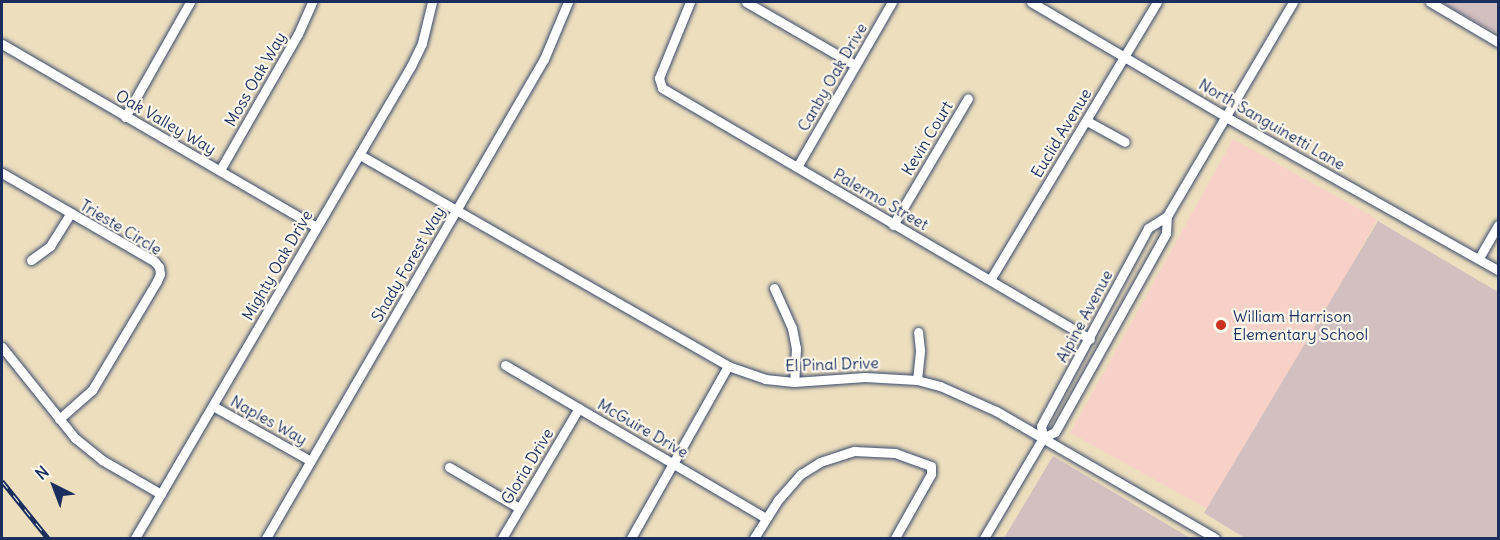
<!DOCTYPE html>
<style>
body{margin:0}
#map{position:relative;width:1500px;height:540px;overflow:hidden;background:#eddfbe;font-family:Delius,sans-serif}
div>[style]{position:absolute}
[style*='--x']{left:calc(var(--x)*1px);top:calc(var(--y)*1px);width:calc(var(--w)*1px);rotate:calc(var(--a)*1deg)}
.built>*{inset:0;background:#f7d1c7;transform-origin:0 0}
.industrial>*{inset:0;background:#d2bfc0}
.roads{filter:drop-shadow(0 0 2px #3a496c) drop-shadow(0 0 2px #3a496c)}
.minor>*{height:9px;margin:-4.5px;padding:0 4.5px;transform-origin:4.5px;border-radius:4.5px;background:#fff}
.rail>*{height:5px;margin-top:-2.5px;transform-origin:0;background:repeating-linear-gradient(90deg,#fbf7ec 0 9px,#1b2f5e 0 18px);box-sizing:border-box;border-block:2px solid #1b2f5e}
.dots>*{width:16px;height:16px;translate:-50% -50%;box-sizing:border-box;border:3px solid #fbf7ec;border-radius:50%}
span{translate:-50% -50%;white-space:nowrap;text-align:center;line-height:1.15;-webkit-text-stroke:4.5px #fbf7ec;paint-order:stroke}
.street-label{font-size:16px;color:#1b2f5e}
.poi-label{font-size:16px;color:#1b2f5e}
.left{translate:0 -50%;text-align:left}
.frame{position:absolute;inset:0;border:3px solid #1b2f5e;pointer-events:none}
.north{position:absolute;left:24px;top:456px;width:60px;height:60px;-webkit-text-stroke:4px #fbf7ec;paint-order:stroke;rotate:318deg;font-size:16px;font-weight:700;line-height:24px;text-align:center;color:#1b2f5e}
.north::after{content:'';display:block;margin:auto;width:21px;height:27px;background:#1b2f5e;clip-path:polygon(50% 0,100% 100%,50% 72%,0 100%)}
</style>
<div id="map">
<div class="built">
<i style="left:1233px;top:139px;width:165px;height:336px;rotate:29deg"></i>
</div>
<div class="industrial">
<i style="clip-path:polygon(1441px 2px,1498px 2px,1498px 34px)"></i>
<i style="clip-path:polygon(1378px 221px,1498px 292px,1498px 538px,1245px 538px,1204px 513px)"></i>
<i style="clip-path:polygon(1053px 456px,1185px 535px,1190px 538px,1004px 538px)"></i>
</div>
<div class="roads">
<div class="minor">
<i style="--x:690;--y:2;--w:82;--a:112.2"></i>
<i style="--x:659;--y:78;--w:10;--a:73"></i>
<i style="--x:662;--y:88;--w:496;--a:30.4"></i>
<i style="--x:746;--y:2;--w:126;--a:30"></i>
<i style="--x:1031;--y:2;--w:226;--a:30.5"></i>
<i style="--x:1226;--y:117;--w:312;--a:29.4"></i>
<i style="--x:1430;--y:2;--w:79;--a:30.5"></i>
<i style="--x:2;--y:44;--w:363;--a:30.2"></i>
<i style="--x:125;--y:117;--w:132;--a:-60.5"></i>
<i style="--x:1087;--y:121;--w:43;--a:28.9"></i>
<i style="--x:360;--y:155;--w:424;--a:29.8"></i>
<i style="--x:728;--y:366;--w:39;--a:19"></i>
<i style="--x:765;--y:379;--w:29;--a:6"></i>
<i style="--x:794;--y:382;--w:71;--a:-4"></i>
<i style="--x:865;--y:377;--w:52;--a:3.3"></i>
<i style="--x:917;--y:380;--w:24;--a:15"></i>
<i style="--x:940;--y:386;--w:61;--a:24.1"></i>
<i style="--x:996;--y:411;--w:253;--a:30.1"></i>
<i style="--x:797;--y:167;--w:190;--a:-60.1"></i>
<i style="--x:220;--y:170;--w:157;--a:-60.2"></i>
<i style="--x:298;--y:34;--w:35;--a:-66"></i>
<i style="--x:2;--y:173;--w:176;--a:30.1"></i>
<i style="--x:154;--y:261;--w:8;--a:50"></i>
<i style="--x:159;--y:267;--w:7;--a:82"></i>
<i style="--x:160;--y:274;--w:8;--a:113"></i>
<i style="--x:157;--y:281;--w:127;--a:120.8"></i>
<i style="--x:92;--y:390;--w:44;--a:138.7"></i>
<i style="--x:893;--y:225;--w:147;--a:-59.4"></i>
<i style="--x:1479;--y:258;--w:38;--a:-60"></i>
<i style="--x:31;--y:260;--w:24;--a:-36"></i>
<i style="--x:50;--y:246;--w:38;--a:-58"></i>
<i style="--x:990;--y:280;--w:324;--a:-59"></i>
<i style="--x:774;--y:288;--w:44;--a:65.8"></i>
<i style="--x:792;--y:328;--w:20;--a:79"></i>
<i style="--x:796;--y:348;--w:34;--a:93"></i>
<i style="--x:2;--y:347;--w:117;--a:51.3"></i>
<i style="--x:75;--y:438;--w:35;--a:39"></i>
<i style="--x:102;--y:460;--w:68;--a:30"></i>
<i style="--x:505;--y:365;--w:303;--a:30.4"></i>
<i style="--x:917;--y:380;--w:30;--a:-84"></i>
<i style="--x:920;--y:350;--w:18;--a:-96"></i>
<i style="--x:213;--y:406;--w:112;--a:29.3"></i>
<i style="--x:1043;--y:438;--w:12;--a:-99"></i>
<i style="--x:1041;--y:426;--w:225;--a:-61.6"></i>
<i style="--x:1148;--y:228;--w:22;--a:-32"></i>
<i style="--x:449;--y:467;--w:81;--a:30.4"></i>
<i style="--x:135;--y:538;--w:547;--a:-59.68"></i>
<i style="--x:411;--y:66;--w:25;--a:-64"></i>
<i style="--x:422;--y:43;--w:42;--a:-76.3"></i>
<i style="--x:266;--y:538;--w:554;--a:-59.87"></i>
<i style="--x:544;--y:59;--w:62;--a:-67.2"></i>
<i style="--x:502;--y:538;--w:151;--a:-59.4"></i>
<i style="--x:631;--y:538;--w:197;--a:-60.6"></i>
<i style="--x:754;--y:538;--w:45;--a:-57.7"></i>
<i style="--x:778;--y:500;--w:35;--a:-49"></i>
<i style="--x:801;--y:474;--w:22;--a:-32"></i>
<i style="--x:820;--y:462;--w:36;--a:-18"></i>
<i style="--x:854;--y:451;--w:41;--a:2.8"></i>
<i style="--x:895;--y:453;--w:38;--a:20"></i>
<i style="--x:931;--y:466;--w:8;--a:90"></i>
<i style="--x:931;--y:474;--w:73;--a:119.4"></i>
<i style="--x:984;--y:538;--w:116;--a:-59.5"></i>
<i style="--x:1043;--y:438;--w:13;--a:-27"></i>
<i style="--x:1055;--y:432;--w:228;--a:-60.8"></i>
<i style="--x:1166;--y:233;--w:17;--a:-87"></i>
<i style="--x:1167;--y:216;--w:248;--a:-59.5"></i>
</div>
</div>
<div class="rail">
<i style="--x:2;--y:481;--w:73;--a:51.1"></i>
</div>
<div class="dots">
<i style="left:1221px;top:325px;background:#c8321e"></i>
</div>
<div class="street-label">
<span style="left:832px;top:77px;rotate:-60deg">Canby Oak Drive</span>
<span style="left:255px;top:79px;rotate:-60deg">Moss Oak Way</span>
<span style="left:166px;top:122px;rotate:30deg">Oak Valley Way</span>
<span style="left:1272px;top:124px;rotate:30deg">North Sanguinetti Lane</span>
<span style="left:1061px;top:133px;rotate:-59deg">Euclid Avenue</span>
<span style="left:927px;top:138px;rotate:-59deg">Kevin Court</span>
<span style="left:881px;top:199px;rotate:30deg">Palermo Street</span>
<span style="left:121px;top:227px;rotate:31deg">Trieste Circle</span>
<span style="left:408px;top:264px;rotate:-60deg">Shady Forest Way</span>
<span style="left:277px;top:265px;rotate:-60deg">Mighty Oak Drive</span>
<span style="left:1084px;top:316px;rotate:-62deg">Alpine Avenue</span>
<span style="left:832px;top:364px;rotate:-2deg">El Pinal Drive</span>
<span style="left:269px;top:420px;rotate:29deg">Naples Way</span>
<span style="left:643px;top:428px;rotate:30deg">McGuire Drive</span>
<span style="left:527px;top:466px;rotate:-59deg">Gloria Drive</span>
</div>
<div class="poi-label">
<span class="left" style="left:1233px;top:325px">William Harrison<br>Elementary School</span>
</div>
<div class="frame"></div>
<div class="north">N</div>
</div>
